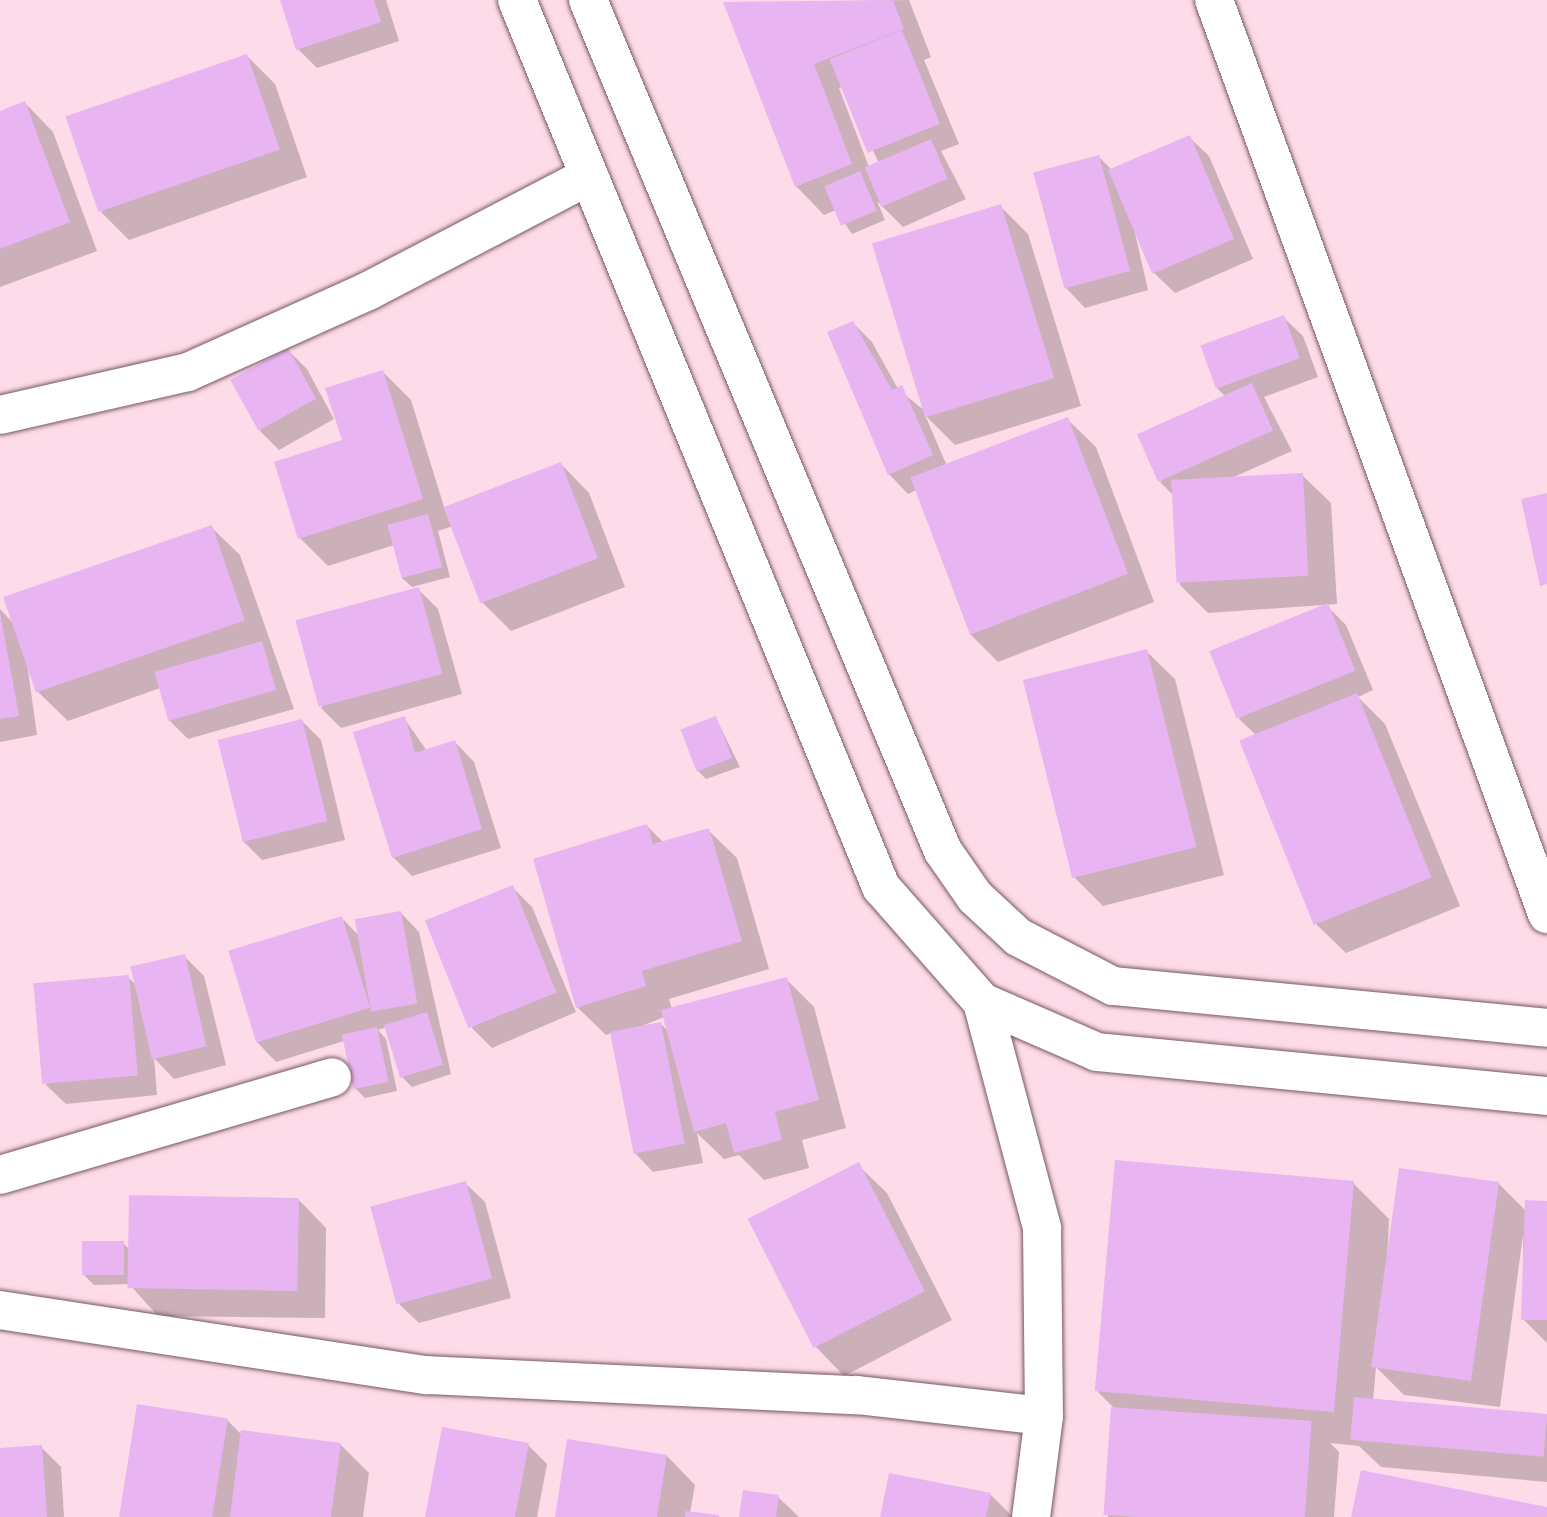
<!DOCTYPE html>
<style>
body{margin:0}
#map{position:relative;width:1547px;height:1517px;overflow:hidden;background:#fedbe8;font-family:Montserrat,sans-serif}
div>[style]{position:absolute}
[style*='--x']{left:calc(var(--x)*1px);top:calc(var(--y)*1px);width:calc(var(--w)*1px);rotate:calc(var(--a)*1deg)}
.shadow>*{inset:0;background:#0003}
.building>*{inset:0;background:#e8b5f2;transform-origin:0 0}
.roads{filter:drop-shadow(0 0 2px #755863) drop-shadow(0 0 2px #755863)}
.minor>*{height:38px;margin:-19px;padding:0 19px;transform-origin:19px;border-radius:19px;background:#fff}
span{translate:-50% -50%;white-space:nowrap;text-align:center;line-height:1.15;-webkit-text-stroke:5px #fff;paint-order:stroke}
</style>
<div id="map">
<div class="shadow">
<i style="clip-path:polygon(282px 0,386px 0,399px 41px,317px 68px,298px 49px)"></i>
<i style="clip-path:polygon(evenodd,909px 0,931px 57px,924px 60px,959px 144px,941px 151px,966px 199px,903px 227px,877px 201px,885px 220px,852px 234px,836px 210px,824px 215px,796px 186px,725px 3px,909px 0,842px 87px,879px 163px,869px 167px,839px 88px,842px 87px)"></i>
<i style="clip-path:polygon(247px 56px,275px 84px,307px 177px,129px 240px,101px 212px)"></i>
<i style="clip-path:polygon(25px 103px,53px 132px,97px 251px,0 287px,0 112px)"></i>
<i style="clip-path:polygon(1189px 137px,1209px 156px,1253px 259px,1175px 293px,1155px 274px,1132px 220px,1148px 290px,1085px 308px,1066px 288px,1099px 157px,1113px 171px)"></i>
<i style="clip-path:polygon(1000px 206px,1028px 234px,1081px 406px,955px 445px,925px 415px,947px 466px,1067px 419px,1096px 447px,1154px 602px,998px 662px,970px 634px,916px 490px,908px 494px,889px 474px,853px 323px,872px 342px,898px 389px,925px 411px)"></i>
<i style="clip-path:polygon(1283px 317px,1303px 336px,1318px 377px,1264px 397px,1292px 451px,1227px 480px,1302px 475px,1331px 503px,1337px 604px,1208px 613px,1180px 585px,1173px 495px,1160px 482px,1226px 397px,1217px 388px)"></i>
<i style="clip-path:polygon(288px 350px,307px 369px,334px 419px,279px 450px,260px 431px)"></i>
<i style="clip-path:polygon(383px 372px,411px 400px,445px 510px,561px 464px,589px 493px,625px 587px,511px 631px,483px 603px,453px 526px,438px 531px,450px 577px,412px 587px,402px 578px,394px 545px,328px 566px,300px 538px)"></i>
<i style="clip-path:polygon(211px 527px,240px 555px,294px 709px,188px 739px,169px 720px,160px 688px,68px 721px,39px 693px,26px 656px,37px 735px,0 742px,0 609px,14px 624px)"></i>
<i style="clip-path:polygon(418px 589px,438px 609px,462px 694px,341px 728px,321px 708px)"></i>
<i style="clip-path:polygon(1327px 606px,1346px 625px,1373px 690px,1358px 697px,1385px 724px,1460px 906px,1346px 953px,1317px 925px,1258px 737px,1239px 719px)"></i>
<i style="clip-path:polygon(1146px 651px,1175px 679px,1224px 875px,1103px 906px,1074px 877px)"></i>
<i style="clip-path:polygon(404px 718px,427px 751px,455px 742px,474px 762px,501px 848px,412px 876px,393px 857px)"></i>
<i style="clip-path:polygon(716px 718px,740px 767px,706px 779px,697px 770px)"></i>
<i style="clip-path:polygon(302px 721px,321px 740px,345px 840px,262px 860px,242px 840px)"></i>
<i style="clip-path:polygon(evenodd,647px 826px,664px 843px,708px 830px,737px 858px,769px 969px,669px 999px,672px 1009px,786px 979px,814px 1007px,846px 1128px,802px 1140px,809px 1168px,764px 1180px,739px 1155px,724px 1159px,697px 1133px,703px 1163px,653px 1172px,634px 1152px,612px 1033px,606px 1035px,577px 1007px,647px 826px,664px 1017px,668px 1031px,661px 1024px,637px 1028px,664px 1017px)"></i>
<i style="clip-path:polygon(512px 887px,532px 907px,576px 1012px,492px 1048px,472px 1028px)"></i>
<i style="clip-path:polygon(400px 912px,419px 932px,451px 1074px,412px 1087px,402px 1077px,387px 1027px,378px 1030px,386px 1039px,397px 1091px,365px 1098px,356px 1089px,344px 1041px,276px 1062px,257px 1042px,342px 918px,359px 936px)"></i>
<i style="clip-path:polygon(184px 956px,204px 976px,226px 1065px,174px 1079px,154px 1058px,157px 1095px,66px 1104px,46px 1085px,128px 977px,137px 986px)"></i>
<i style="clip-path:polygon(858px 1165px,887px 1193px,952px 1320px,844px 1376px,816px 1347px,751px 1220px)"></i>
<i style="clip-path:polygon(465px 1183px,485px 1202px,511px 1298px,419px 1323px,399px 1304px)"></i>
<i style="clip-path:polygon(1353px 1183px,1389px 1219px,1386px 1283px,1498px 1183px,1527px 1212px,1547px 1202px,1547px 1343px,1523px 1319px,1523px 1235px,1500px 1407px,1404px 1395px,1376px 1367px,1373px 1400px,1547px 1417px,1547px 1482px,1381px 1467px,1359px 1446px,1330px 1443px,1339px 1452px,1334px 1517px,1108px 1517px,1113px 1407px,1096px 1390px)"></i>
<i style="clip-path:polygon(298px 1199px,326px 1228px,325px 1318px,158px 1316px,129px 1284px,94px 1285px,84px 1275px,123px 1243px,130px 1250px)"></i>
<i style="clip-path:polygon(227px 1420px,242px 1435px,340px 1444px,369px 1473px,363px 1517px,122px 1517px)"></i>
<i style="clip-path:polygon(528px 1445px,547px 1464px,537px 1517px,427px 1517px)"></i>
<i style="clip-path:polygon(41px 1447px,61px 1467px,64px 1517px,0 1517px,0 1450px)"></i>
<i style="clip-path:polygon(667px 1456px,695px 1485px,690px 1513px,718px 1517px,556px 1517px)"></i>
<i style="clip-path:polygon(990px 1494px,1013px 1517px,882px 1517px)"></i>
<i style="clip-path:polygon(778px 1497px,799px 1517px,741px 1517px)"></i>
</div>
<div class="building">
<i style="clip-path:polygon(280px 0,374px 0,381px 22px,296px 50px)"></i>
<i style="clip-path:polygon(893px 0,904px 29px,814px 64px,852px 164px,795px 187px,723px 2px)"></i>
<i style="left:902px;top:30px;width:101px;height:78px;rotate:68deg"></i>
<i style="left:247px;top:54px;width:101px;height:192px;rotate:71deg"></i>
<i style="clip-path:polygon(25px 101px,70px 222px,0 249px,0 111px)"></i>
<i style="left:1190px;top:135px;width:113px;height:89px;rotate:67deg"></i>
<i style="left:931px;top:139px;width:43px;height:72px;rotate:67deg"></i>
<i style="left:1099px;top:155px;width:120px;height:68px;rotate:75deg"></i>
<i style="left:860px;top:171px;width:43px;height:39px;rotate:67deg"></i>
<i style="left:1001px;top:204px;width:182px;height:135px;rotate:73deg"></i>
<i style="left:1284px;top:315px;width:46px;height:89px;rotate:70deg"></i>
<i style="clip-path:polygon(853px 321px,892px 390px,902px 385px,933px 455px,888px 475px,827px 332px)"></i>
<i style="left:288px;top:348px;width:58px;height:66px;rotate:61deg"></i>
<i style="clip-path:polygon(383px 370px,423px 499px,298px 539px,274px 462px,342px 440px,325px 388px)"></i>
<i style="left:1252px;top:383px;width:52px;height:126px;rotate:66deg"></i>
<i style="left:1068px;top:417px;width:168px;height:169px;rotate:69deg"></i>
<i style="left:561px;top:462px;width:103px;height:126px;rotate:69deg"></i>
<i style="left:1303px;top:473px;width:103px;height:132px;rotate:87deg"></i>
<i style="clip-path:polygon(1547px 493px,1547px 584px,1540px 586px,1521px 499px)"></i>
<i style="left:428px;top:514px;width:55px;height:42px;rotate:75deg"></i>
<i style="left:212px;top:525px;width:101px;height:221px;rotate:71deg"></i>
<i style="left:419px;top:587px;width:90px;height:128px;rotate:75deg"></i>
<i style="left:1328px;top:603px;width:73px;height:128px;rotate:68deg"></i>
<i style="clip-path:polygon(0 612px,19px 716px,0 719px)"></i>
<i style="left:262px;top:641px;width:51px;height:112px;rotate:74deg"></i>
<i style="left:1147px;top:649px;width:204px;height:128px;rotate:76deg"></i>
<i style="left:1357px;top:693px;width:199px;height:127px;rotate:68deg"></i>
<i style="clip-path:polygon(405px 716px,415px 753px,455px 740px,482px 829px,392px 858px,353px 732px)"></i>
<i style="left:716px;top:716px;width:45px;height:38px;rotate:69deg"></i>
<i style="left:302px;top:719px;width:105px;height:87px;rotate:76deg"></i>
<i style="clip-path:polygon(647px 824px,653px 844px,709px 828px,742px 941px,642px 971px,646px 986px,576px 1008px,533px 859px)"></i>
<i style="left:513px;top:885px;width:116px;height:95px;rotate:68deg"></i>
<i style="left:401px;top:911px;width:94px;height:47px;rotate:80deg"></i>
<i style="left:342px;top:916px;width:96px;height:119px;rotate:73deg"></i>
<i style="left:185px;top:954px;width:95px;height:56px;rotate:77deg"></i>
<i style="left:129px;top:975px;width:101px;height:96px;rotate:85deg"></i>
<i style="clip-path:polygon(787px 977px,819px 1100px,775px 1112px,782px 1140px,734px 1153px,726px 1123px,694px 1132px,661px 1010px)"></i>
<i style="left:427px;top:1012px;width:55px;height:45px;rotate:73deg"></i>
<i style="left:661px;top:1022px;width:124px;height:52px;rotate:79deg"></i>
<i style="left:377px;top:1027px;width:56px;height:36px;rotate:78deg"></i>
<i style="left:1115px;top:1160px;width:240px;height:232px;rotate:5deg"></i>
<i style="left:859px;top:1162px;width:145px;height:125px;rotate:63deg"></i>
<i style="left:1399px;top:1168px;width:101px;height:201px;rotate:8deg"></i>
<i style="left:466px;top:1181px;width:101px;height:99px;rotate:75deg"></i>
<i style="left:129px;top:1195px;width:170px;height:93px;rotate:1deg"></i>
<i style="clip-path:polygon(1525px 1200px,1547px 1201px,1547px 1320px,1521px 1320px)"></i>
<i style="left:124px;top:1241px;width:34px;height:42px;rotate:90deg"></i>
<i style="left:1354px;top:1397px;width:194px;height:43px;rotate:5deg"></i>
<i style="left:137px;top:1404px;width:92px;height:114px;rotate:9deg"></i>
<i style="left:1111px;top:1407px;width:201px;height:108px;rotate:4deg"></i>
<i style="clip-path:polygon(442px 1427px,529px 1443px,515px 1517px,425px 1517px)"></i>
<i style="clip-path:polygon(241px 1430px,341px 1443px,331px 1517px,230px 1517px)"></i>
<i style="clip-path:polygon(567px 1439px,667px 1455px,657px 1517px,555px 1517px)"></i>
<i style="clip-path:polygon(42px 1445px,47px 1517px,0 1517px,0 1448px)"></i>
<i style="clip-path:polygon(1361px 1470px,1547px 1507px,1547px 1517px,1351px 1517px)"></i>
<i style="clip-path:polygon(889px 1473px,991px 1493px,986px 1517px,880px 1517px)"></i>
<i style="clip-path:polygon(743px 1490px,779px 1495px,776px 1517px,739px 1517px)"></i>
<i style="clip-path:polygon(686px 1511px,719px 1515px,719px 1517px,685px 1517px)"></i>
</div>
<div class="roads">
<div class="minor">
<i style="--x:517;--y:0;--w:959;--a:67.69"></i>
<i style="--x:881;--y:887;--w:153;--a:48.7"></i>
<i style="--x:982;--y:1002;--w:125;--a:23.5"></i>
<i style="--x:1097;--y:1052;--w:452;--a:5.6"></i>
<i style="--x:588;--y:0;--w:922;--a:67.36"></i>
<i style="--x:943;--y:851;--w:56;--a:55.2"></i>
<i style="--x:975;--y:897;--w:59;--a:42.9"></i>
<i style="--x:1018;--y:937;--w:107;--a:27.3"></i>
<i style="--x:1113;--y:986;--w:436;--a:5.5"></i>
<i style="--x:1214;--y:0;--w:973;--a:69.98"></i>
<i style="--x:0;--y:415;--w:193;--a:-12.9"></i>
<i style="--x:188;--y:372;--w:197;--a:-24.2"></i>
<i style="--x:368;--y:291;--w:249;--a:-27.5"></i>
<i style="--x:982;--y:1002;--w:234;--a:75.1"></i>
<i style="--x:1042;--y:1228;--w:188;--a:89.4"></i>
<i style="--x:1044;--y:1416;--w:102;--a:97.3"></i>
<i style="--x:0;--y:1175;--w:346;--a:-16.4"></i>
<i style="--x:0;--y:1310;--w:432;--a:8.7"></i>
<i style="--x:427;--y:1375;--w:430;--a:2.7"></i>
<i style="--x:857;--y:1395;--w:188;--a:6.4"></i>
</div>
</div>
</div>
